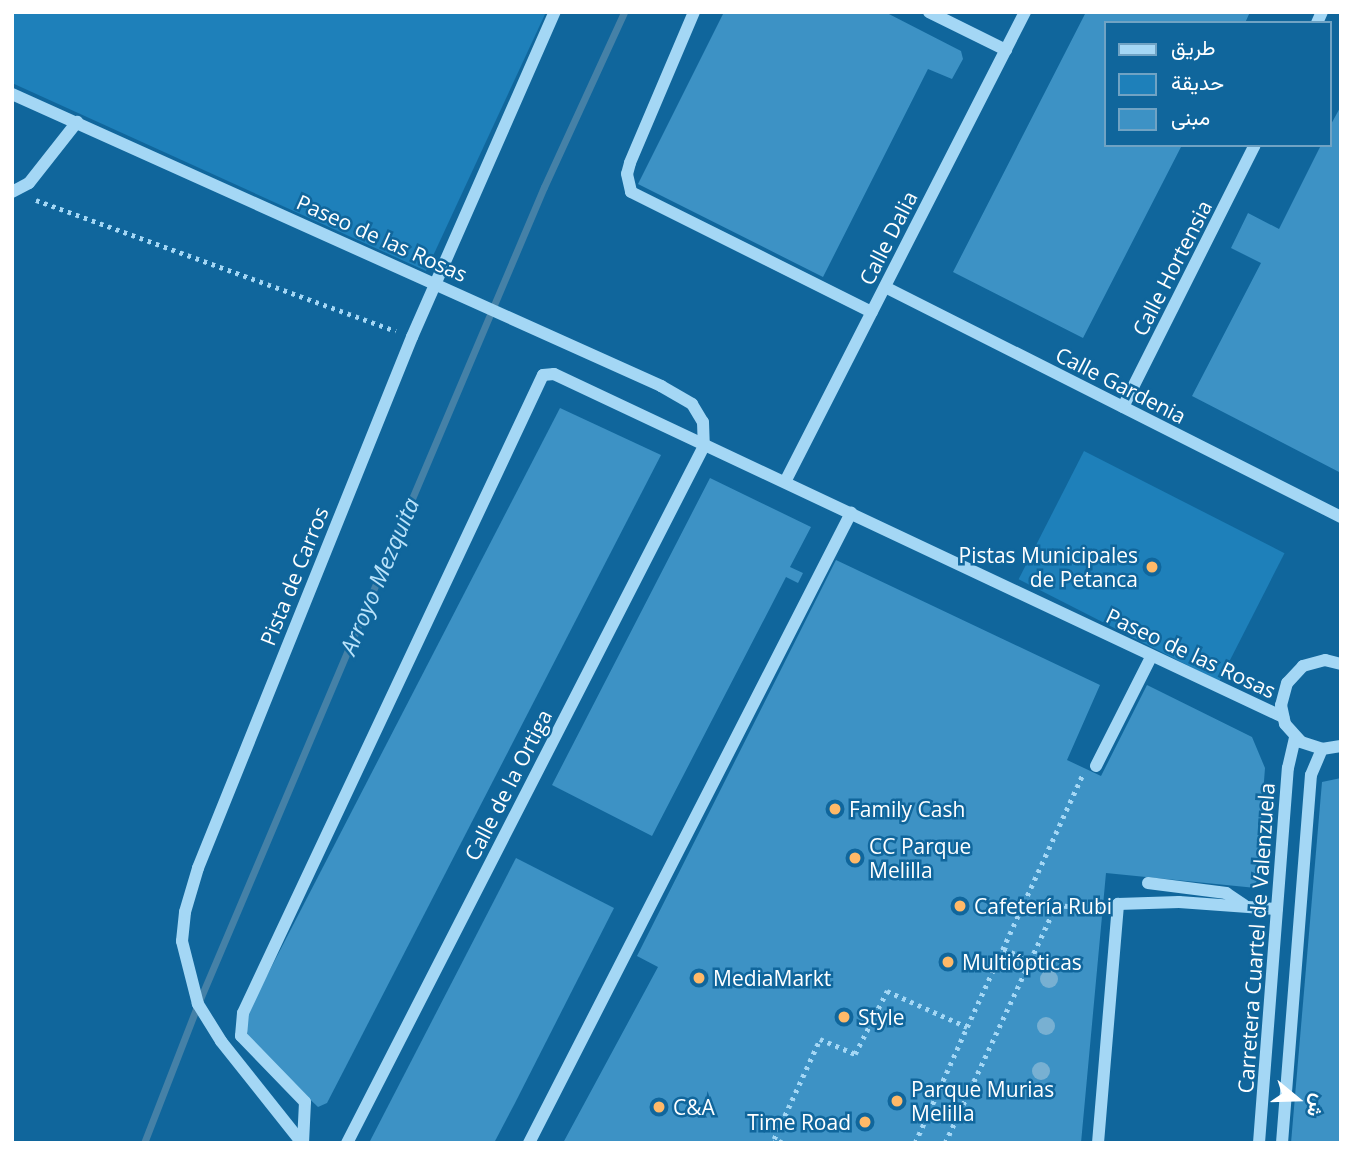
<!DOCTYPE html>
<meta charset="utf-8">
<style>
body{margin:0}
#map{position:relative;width:1353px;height:1155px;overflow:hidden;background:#10669c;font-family:"Open Sans",Vazirmatn,sans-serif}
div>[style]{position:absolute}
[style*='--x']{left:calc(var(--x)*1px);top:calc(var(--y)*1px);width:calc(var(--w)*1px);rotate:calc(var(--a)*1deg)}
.green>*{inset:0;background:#1e80ba;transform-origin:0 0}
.stream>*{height:7px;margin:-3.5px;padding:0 3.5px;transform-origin:3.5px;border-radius:3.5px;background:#4581a7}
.building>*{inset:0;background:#3d92c5}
.path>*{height:4.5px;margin-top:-2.25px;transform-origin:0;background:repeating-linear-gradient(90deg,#a4d7f5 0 3.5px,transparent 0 8.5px)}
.minor>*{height:12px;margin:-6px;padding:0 6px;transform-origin:6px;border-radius:6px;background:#a4d7f5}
.trees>*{width:18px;height:18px;margin:-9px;border-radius:50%;background:#78b0d2}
.dots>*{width:19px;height:19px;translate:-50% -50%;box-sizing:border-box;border:4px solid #10669c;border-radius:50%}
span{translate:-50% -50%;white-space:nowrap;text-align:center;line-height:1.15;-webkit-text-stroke:5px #10669c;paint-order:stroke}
.street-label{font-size:21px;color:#fff}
.poi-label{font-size:21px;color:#fff}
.right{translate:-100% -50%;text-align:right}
.left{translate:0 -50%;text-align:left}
.water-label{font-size:23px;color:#b9e3fb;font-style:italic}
.frame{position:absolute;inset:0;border:14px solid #fff;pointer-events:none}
.legend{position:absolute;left:1104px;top:21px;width:228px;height:126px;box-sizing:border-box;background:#10669c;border:2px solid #70a3c4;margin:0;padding:9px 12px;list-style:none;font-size:21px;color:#fff}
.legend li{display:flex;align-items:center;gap:14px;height:35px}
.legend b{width:35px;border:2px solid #70a3c4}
.north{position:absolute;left:1262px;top:1064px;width:70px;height:70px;-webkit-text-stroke:5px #10669c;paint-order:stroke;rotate:109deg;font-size:19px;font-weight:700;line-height:28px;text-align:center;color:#fff}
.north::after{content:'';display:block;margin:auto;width:24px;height:32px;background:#fff;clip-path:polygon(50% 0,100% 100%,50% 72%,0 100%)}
</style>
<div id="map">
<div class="green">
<i style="clip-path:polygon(12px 12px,546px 12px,426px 271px,12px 83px)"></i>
<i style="left:1084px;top:451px;width:225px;height:144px;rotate:27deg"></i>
</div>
<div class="stream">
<i style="--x:144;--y:1143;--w:149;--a:-68.8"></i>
<i style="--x:198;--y:1004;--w:887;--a:-67.05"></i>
<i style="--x:544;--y:187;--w:192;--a:-65.4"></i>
</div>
<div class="building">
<i style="clip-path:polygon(724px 12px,885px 12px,961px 51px,963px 59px,952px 79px,928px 69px,823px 277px,638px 184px)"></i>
<i style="clip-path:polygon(1086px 12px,1250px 12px,1245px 23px,1106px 23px,1106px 145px,1182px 145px,1083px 338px,953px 272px)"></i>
<i style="clip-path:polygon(1341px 106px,1341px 473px,1192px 396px,1261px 263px,1231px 248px,1248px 213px,1279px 229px,1321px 145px,1330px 145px,1330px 126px)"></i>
<i style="clip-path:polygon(560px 408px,661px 455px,327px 1103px,318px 1107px,250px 1042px,244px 1020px)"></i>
<i style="clip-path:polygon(710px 478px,811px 527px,790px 567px,803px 573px,798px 583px,786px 577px,652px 836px,552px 785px)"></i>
<i style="clip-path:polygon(836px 560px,1100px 685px,1067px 760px,1101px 776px,1147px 685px,1252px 737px,1265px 768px,1256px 888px,1106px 873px,1081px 1143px,563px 1143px,658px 967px,637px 956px)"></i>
<i style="clip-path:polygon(1341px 778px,1341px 1143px,1291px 1143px,1322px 782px)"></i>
<i style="clip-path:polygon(516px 858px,614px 908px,515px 1103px,494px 1143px,369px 1143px)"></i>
</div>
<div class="path">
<i style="--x:36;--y:200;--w:383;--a:20"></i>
<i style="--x:1030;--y:961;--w:62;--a:-65.1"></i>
<i style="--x:1056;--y:905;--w:46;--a:5"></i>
<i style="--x:782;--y:1143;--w:9;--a:-153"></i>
<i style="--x:774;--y:1139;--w:110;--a:-65.3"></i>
<i style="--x:820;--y:1039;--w:38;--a:23"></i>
<i style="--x:855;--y:1054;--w:71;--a:-63.1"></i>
<i style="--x:887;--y:991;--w:88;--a:24.2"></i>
<i style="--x:967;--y:1027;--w:278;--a:-65.4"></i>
<i style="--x:915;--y:1143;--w:127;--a:-65.9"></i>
<i style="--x:945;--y:1143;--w:201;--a:-65"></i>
<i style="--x:1030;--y:961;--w:32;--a:-156"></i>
</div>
<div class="minor">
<i style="--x:694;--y:12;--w:164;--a:113"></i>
<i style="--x:630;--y:163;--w:11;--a:105"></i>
<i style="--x:627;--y:174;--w:18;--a:77"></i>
<i style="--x:631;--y:192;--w:269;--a:26.5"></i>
<i style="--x:929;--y:12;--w:86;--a:26.3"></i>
<i style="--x:1317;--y:23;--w:12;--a:-66"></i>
<i style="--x:12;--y:94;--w:712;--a:24.22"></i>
<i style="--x:661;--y:386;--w:36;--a:30"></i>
<i style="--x:692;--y:404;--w:21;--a:59"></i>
<i style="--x:703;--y:422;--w:24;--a:88"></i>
<i style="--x:704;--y:446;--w:783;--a:117.12"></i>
<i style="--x:12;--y:192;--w:19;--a:-28"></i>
<i style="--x:29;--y:183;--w:78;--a:-51.8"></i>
<i style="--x:885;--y:287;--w:511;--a:26.77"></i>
<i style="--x:1123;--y:407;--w:293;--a:-63.3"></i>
<i style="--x:785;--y:482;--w:528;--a:-62.95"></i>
<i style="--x:1341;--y:664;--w:16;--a:-166"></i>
<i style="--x:1325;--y:660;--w:23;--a:165"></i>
<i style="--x:1303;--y:666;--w:23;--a:133"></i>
<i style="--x:1287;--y:683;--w:23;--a:105"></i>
<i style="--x:1281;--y:705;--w:19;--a:78"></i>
<i style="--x:1285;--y:724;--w:24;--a:48"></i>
<i style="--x:1301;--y:742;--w:22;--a:18"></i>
<i style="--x:1322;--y:749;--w:19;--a:-9"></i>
<i style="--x:1096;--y:766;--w:122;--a:-63.2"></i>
<i style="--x:1148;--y:883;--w:79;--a:7.3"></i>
<i style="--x:1226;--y:893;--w:22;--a:34"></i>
<i style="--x:302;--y:1143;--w:130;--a:-128.5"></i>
<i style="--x:221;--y:1041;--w:44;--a:-121.9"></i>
<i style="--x:198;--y:1004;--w:65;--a:-104.3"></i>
<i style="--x:182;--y:941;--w:29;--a:-84"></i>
<i style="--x:185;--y:912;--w:46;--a:-73.5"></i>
<i style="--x:198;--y:868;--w:573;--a:-68.05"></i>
<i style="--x:412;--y:337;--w:355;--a:-66.3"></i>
<i style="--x:303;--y:1143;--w:41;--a:-87.2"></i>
<i style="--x:305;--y:1102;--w:92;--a:-134.1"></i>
<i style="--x:241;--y:1036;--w:23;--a:-85"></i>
<i style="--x:243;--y:1013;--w:705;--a:-64.82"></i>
<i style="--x:543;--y:375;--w:11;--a:-5"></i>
<i style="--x:554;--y:374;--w:806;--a:25.2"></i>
<i style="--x:529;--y:1143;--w:708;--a:-62.93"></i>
<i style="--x:1098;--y:1143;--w:240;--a:-85.2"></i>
<i style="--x:1118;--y:904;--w:61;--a:-1.9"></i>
<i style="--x:1179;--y:902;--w:98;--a:4.1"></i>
<i style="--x:1259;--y:1143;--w:376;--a:-85.6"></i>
<i style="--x:1288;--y:768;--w:32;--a:-77"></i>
<i style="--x:1282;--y:1143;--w:369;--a:-85.5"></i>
<i style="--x:1311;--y:775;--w:28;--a:-67"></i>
</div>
<div class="trees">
<i style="left:1049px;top:979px"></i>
<i style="left:1046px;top:1026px"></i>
<i style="left:1041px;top:1071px"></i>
</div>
<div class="dots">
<i style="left:1152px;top:567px;background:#ffb968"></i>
<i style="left:835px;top:809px;background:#ffb968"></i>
<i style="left:855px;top:858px;background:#ffb968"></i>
<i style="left:960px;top:906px;background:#ffb968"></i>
<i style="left:948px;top:962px;background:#ffb968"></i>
<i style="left:699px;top:978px;background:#ffb968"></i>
<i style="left:844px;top:1017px;background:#ffb968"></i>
<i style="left:897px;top:1101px;background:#ffb968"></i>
<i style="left:659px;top:1107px;background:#ffb968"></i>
<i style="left:865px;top:1122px;background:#ffb968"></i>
</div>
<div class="street-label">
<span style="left:382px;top:238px;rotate:24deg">Paseo de las Rosas</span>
<span style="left:888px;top:238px;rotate:-63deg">Calle Dalia</span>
<span style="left:1172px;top:268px;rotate:-63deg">Calle Hortensia</span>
<span style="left:1121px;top:385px;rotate:27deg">Calle Gardenia</span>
<span style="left:294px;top:576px;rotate:-68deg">Pista de Carros</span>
<span style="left:1191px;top:653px;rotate:25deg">Paseo de las Rosas</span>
<span style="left:508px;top:785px;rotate:-63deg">Calle de la Ortiga</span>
<span style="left:1256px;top:938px;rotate:-86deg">Carretera Cuartel de Valenzuela</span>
</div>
<div class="poi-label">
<span class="right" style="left:1138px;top:567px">Pistas Municipales<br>de Petanca</span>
<span class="left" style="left:849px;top:809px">Family Cash</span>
<span class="left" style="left:869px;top:858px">CC Parque<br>Melilla</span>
<span class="left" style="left:974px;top:906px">Cafetería Rubi</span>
<span class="left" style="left:962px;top:962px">Multiópticas</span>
<span class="left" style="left:713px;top:978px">MediaMarkt</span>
<span class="left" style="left:858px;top:1017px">Style</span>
<span class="left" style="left:911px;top:1101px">Parque Murias<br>Melilla</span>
<span class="left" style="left:673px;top:1107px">C&amp;A</span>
<span class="right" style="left:851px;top:1122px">Time Road</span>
</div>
<div class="water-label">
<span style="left:379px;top:576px;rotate:-67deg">Arroyo Mezquita</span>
</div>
<div class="frame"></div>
<ul class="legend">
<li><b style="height:9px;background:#a4d7f5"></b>طريق</li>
<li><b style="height:19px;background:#1e80ba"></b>حديقة</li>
<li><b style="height:19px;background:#3d92c5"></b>مبنى</li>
</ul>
<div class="north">ش</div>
</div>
